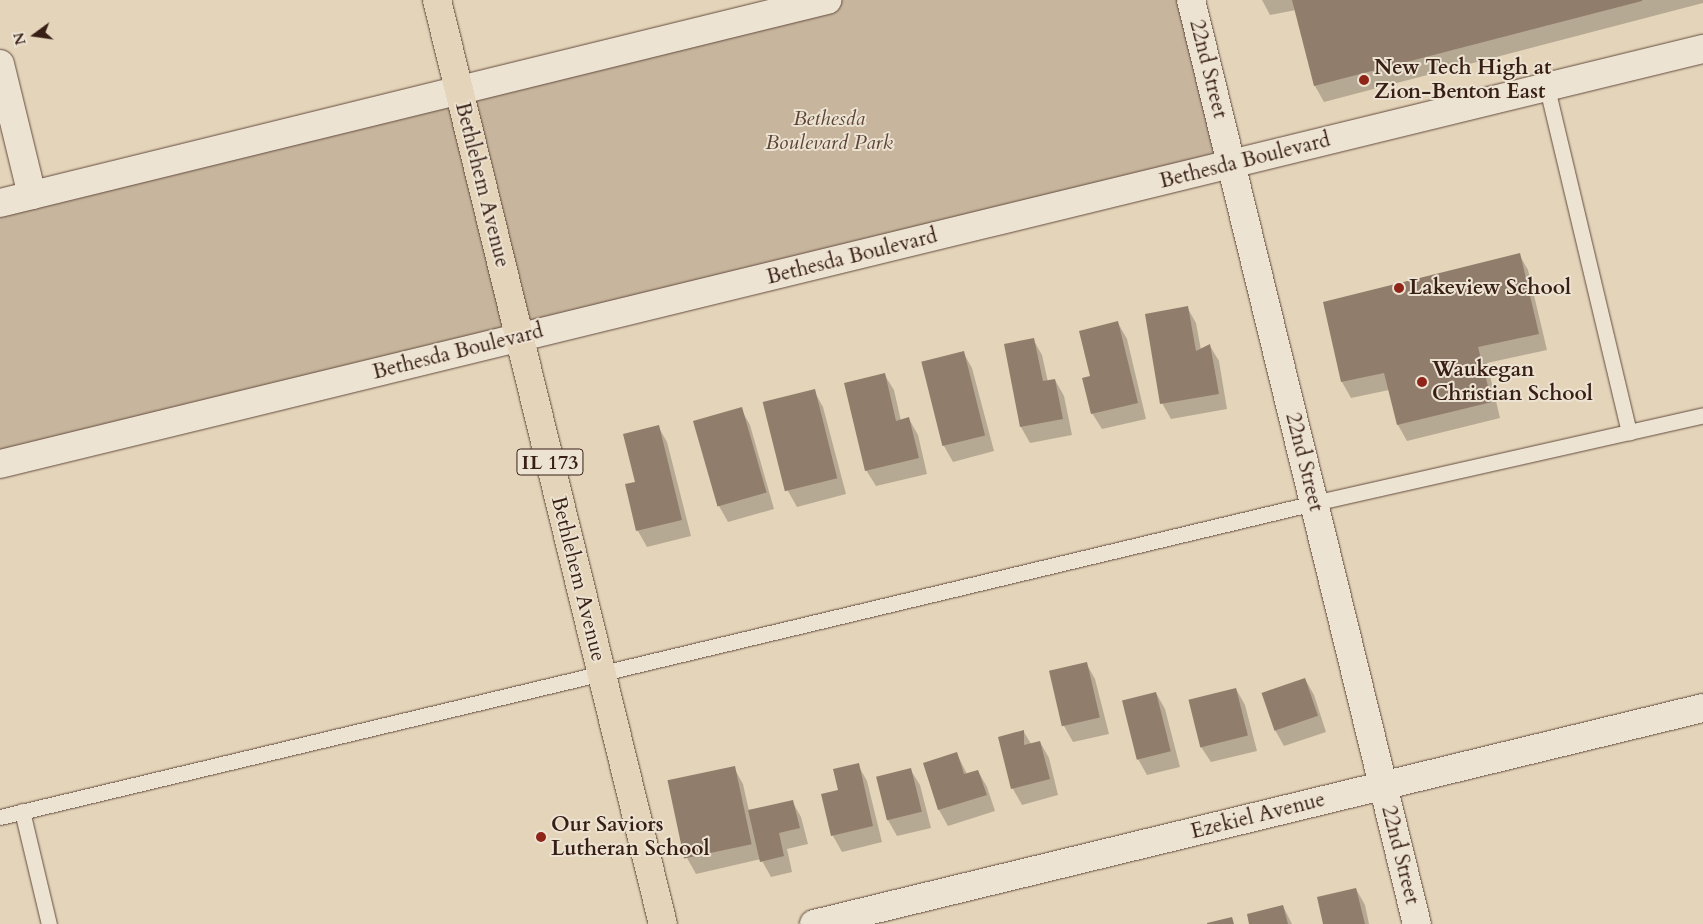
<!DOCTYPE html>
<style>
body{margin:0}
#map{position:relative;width:1703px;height:924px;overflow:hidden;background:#e4d4b9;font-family:Cardo,serif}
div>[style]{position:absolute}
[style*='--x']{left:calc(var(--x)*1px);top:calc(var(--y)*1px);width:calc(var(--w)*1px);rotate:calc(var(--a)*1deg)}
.green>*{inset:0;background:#c7b59d}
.shadow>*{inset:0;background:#0003}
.building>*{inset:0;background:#917d6b;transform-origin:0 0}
.roads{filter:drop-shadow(0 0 1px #634c3f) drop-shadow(0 0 1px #634c3f)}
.service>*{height:15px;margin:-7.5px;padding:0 7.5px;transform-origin:7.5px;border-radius:7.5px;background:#ede3d2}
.minor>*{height:28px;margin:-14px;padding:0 14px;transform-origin:14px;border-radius:14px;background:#ede3d2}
.primary>*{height:28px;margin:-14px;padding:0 14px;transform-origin:14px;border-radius:14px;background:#e4d4b9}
.dots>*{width:14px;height:14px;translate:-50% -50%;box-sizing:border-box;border:2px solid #ede3d2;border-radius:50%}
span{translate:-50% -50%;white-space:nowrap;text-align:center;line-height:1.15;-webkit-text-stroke:4px #ede3d2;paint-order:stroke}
.shield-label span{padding:1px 4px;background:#ede3d2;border:1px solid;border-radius:4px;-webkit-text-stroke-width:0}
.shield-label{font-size:20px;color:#381f16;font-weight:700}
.poi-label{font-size:21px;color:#381f16;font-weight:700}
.left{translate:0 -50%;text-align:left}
.street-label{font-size:21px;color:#381f16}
.park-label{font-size:21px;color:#5c4438;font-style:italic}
.north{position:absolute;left:10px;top:10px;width:50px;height:50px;-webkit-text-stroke:4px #ede3d2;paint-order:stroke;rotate:256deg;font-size:14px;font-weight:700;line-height:20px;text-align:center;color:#381f16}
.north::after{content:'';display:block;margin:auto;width:18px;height:22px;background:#381f16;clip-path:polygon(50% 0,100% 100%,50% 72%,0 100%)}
</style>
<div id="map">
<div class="green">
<i style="clip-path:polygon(827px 0,1191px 0,1231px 165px,0 463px,0 203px)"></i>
</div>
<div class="shadow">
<i style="clip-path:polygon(1262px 0,1703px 0,1703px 3px,1324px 102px,1315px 86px,1296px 10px,1270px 15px)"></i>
<i style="clip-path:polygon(1519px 254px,1528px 270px,1547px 350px,1487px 363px,1500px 418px,1407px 441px,1398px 425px,1389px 390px,1351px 398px,1342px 382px,1324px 303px)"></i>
<i style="clip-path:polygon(1187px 307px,1196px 323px,1201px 350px,1210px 346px,1219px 361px,1227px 409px,1171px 419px,1162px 403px)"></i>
<i style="clip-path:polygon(1118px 323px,1127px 339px,1146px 419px,1102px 429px,1092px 413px,1092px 377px)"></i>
<i style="clip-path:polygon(1033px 339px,1042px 355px,1048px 382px,1055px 380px,1064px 396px,1072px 435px,1030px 443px,1021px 427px,1005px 345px)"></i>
<i style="clip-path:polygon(963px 352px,972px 368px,994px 451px,953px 462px,944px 446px,922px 362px)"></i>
<i style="clip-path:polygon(884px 374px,894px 390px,901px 421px,909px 419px,918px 435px,927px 474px,876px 486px,866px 470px)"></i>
<i style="clip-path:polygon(814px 391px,823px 407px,846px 494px,797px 507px,788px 491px,764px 404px)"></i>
<i style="clip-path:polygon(741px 409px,750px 425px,774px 509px,728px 522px,719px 506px)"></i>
<i style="clip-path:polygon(658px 426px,667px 442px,691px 536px,647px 547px,638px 531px,626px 485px,636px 483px)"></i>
<i style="clip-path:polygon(1086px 663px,1095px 679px,1109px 734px,1073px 742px,1064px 726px)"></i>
<i style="clip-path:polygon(1305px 679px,1314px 695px,1326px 732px,1284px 746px,1275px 730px)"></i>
<i style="clip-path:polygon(1236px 689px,1245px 705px,1257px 751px,1211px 762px,1201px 747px)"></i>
<i style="clip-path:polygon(1156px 693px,1165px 709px,1180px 767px,1147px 775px,1138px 759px)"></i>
<i style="clip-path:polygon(1024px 732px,1031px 744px,1040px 742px,1049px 758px,1058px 795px,1022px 805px,1013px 789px,1000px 738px)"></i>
<i style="clip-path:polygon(957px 754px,967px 774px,978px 771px,987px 787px,995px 811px,948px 826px,939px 810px,924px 764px)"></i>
<i style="clip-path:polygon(858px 765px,867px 781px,882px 842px,842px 852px,833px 836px,823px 795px,840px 791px)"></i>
<i style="clip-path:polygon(734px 768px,743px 784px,749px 811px,792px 801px,801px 817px,808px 844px,787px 849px,792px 872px,771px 877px,761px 859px,696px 874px,687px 858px)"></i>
<i style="clip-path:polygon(910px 769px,920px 785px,931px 828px,897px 836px,888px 820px)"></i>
<i style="clip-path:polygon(1356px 889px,1365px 905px,1369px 924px,1324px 924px)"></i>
<i style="clip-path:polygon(1283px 906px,1292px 924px,1251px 924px)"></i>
</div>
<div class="building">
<i style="clip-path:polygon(1292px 0,1642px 0,1642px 1px,1314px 86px)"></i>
<i style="clip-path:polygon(1520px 253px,1539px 334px,1478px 347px,1492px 402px,1397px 425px,1384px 373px,1341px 382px,1323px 302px)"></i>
<i style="clip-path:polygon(1188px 306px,1196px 351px,1210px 344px,1219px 394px,1160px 404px,1145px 314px)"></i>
<i style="clip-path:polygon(1118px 321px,1138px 403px,1091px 414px,1082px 378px,1090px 376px,1079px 331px)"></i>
<i style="clip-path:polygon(1034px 338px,1043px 381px,1055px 379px,1063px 419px,1020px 427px,1004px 344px)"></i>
<i style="left:964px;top:351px;width:87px;height:44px;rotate:76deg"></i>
<i style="clip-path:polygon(885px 373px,896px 421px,909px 417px,919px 458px,865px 471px,844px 383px)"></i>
<i style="left:815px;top:389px;width:92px;height:54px;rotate:76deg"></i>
<i style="left:742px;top:407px;width:89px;height:51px;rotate:74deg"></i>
<i style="clip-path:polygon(659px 425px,682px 520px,636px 531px,625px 484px,635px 482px,623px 434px)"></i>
<i style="left:1087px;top:662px;width:57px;height:39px;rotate:77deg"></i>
<i style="left:1305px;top:678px;width:40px;height:46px;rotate:71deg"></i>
<i style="left:1236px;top:688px;width:49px;height:49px;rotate:76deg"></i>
<i style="left:1156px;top:692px;width:61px;height:35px;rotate:76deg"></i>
<i style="clip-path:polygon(1024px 730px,1024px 745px,1040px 741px,1050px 779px,1011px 789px,998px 737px)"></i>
<i style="clip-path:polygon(957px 752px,964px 774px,978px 770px,987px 795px,938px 810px,923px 763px)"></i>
<i style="clip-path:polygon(859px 763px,873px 826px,831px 836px,821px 794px,838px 790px,833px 769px)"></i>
<i style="left:735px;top:766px;width:80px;height:69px;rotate:78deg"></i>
<i style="left:911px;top:768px;width:45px;height:36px;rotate:76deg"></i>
<i style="clip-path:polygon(793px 800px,800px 828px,779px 833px,784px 856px,760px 862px,748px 810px)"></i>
<i style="clip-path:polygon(1356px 888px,1365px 924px,1323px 924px,1317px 897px)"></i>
<i style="clip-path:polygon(1283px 905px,1288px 924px,1249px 924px,1247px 914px)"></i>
<i style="clip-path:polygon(1232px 917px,1234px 924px,1207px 924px,1207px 923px)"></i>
</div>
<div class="roads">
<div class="service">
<i style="--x:1547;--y:88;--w:354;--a:76.6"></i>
<i style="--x:22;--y:811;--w:116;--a:76.6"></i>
<i style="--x:0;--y:817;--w:1351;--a:-13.44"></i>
<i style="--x:1314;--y:503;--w:399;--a:-12.7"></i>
</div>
<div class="minor">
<i style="--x:1191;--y:0;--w:951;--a:76.26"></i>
<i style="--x:0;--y:64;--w:135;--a:76.3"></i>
<i style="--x:0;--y:203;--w:852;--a:-13.79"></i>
<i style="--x:0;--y:464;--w:1753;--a:-13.7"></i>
<i style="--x:814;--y:924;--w:915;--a:-13.66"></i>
</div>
<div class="primary">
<i style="--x:437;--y:0;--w:951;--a:76.26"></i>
</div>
</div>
<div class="dots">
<i style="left:1364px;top:80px;background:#8f2418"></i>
<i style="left:1399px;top:288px;background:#8f2418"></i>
<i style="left:1422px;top:382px;background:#8f2418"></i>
<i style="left:541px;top:837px;background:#8f2418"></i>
</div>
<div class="shield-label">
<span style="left:550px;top:462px">IL 173</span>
</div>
<div class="poi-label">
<span class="left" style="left:1374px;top:80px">New Tech High at<br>Zion-Benton East</span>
<span class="left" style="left:1409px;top:288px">Lakeview School</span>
<span class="left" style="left:1432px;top:382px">Waukegan<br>Christian School</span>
<span class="left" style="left:551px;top:837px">Our Saviors<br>Lutheran School</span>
</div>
<div class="street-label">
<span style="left:1208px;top:69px;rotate:76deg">22nd Street</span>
<span style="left:1245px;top:161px;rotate:-14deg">Bethesda Boulevard</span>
<span style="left:482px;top:185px;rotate:76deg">Bethlehem Avenue</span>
<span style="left:852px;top:257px;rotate:-14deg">Bethesda Boulevard</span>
<span style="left:458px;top:352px;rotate:-14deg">Bethesda Boulevard</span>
<span style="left:1304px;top:462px;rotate:76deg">22nd Street</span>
<span style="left:578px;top:579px;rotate:76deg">Bethlehem Avenue</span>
<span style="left:1258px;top:816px;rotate:-14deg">Ezekiel Avenue</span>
<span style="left:1400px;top:855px;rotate:76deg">22nd Street</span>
</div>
<div class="park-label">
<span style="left:829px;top:131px">Bethesda<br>Boulevard Park</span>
</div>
<div class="north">N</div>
</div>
